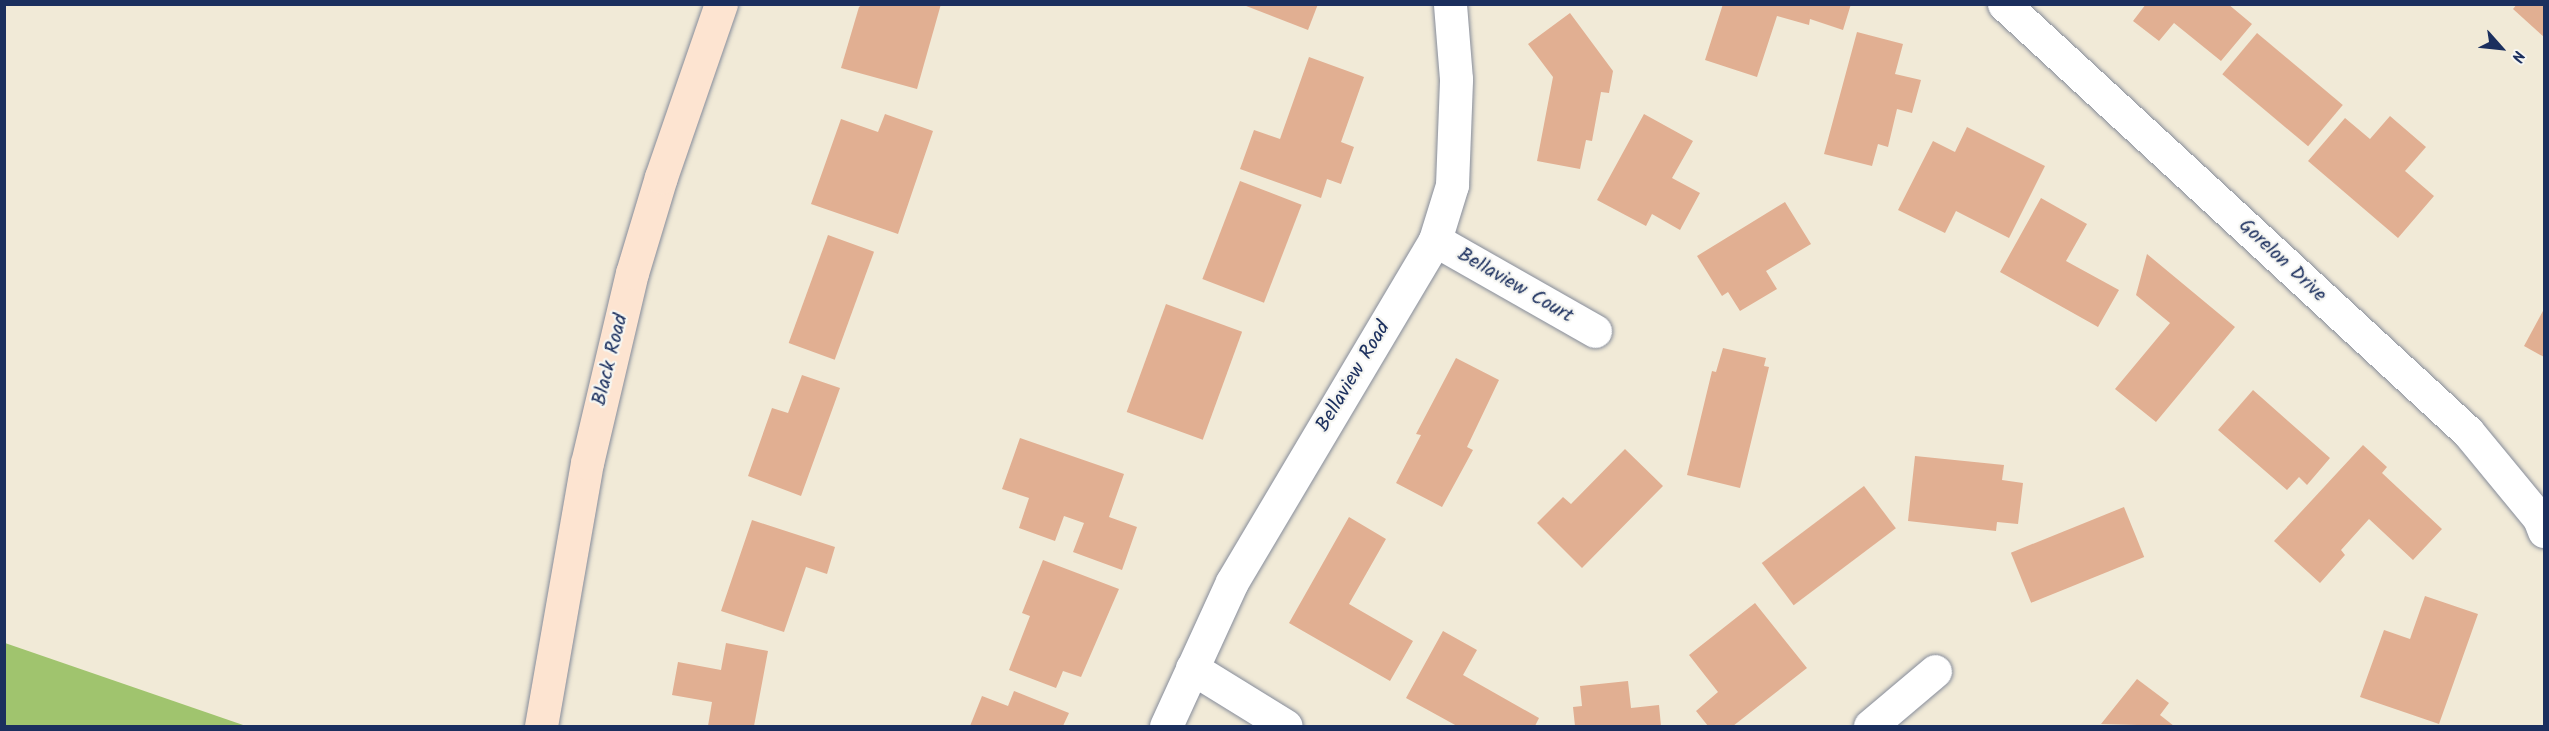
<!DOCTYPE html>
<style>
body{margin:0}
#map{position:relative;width:2549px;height:731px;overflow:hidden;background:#f1ead7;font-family:Kalam,sans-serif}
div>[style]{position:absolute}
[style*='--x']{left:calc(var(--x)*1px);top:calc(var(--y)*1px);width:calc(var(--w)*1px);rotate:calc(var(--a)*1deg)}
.green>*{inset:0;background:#a0c46e}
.building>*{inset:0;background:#e1af92;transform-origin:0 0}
.roads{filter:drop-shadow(0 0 2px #868c9a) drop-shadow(0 0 2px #868c9a)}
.street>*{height:33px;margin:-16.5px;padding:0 16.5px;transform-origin:16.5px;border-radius:16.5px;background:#fff}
.secondary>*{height:33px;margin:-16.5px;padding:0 16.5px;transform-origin:16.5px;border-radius:16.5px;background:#fde4d1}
span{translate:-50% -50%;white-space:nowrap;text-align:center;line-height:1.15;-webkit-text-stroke:4.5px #f6f6f2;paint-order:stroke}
.street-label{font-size:20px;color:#1b2f5e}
.frame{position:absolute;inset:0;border:6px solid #1b2f5e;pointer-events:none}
.north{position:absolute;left:2471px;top:18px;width:60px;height:60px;-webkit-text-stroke:4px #f6f6f2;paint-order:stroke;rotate:117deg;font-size:16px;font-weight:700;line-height:24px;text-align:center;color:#1b2f5e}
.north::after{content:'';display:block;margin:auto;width:21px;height:27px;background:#1b2f5e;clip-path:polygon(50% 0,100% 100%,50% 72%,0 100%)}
</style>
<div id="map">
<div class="green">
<i style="clip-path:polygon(5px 643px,246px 726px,5px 726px)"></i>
</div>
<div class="building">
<i style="clip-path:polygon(863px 4px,941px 4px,917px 89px,841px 68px,859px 7px)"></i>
<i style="clip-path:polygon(1241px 4px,1318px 4px,1308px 30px)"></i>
<i style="clip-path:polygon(1723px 4px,1851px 4px,1843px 30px,1810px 19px,1809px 25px,1777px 16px,1757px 77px,1705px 60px)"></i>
<i style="clip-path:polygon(2146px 4px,2228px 4px,2252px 24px,2221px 61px,2174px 23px,2159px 41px,2133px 21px)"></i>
<i style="clip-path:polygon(2517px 4px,2544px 4px,2544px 37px,2513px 9px)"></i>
<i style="clip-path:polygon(1570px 13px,1613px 71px,1609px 93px,1601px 92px,1592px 141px,1586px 140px,1580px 169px,1537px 161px,1553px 77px,1528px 44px)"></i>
<i style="clip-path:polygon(1857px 32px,1903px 44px,1895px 74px,1921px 80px,1912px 113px,1897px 109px,1888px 147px,1878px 144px,1872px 166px,1824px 154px)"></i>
<i style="left:2257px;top:33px;width:112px;height:54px;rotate:40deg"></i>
<i style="clip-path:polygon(1309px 57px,1364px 77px,1341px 142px,1354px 147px,1341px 184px,1327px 179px,1321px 198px,1240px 169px,1254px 130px,1280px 139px)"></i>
<i style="clip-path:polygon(885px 114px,933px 131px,898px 234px,811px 204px,841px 119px,878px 132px)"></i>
<i style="clip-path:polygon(1644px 114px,1693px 141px,1672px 178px,1700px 193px,1680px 230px,1652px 214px,1646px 226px,1597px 200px)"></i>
<i style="clip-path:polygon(2390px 116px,2426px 147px,2405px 171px,2434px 196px,2398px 238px,2308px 161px,2345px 118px,2370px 139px)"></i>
<i style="clip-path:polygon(1967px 127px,2045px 166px,2009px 238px,1956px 211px,1945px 233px,1898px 210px,1933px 141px,1955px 152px)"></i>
<i style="left:1240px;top:181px;width:66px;height:105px;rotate:21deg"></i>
<i style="clip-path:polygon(2041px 198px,2087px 224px,2066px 261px,2119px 290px,2098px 327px,2000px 272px)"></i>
<i style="clip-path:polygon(1785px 202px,1811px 244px,1766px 271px,1777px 289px,1740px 311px,1728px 292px,1722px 296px,1697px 256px)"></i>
<i style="left:828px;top:235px;width:49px;height:115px;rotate:20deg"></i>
<i style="clip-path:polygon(2147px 254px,2235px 327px,2156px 422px,2115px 389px,2170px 323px,2136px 295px)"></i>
<i style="left:1166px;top:304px;width:81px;height:115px;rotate:20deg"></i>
<i style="clip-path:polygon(2544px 309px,2544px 357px,2524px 346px)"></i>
<i style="clip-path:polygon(1723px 348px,1766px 358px,1764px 366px,1769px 367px,1740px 488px,1687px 475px,1712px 371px,1716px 372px)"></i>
<i style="clip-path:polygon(1456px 358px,1499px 380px,1467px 447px,1473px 450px,1442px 507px,1396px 483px,1421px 435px,1416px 434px)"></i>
<i style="clip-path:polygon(802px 375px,840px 388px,801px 496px,748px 476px,772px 408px,788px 413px)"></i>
<i style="clip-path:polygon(2253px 390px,2330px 458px,2307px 485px,2299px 477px,2287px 490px,2218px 430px)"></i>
<i style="clip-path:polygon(1020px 438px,1124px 474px,1109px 517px,1137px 527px,1122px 570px,1073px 552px,1084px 523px,1064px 516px,1055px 541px,1019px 528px,1029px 498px,1002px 489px)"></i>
<i style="clip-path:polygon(2363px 445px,2387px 467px,2382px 473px,2442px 529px,2413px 560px,2369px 519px,2341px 550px,2345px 555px,2320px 583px,2274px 541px)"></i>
<i style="clip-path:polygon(1625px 449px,1663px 486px,1582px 568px,1537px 523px,1563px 497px,1571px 504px)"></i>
<i style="clip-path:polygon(1915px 456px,2004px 465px,2002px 480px,2023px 483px,2018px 524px,1997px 522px,1996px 531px,1908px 521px)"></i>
<i style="left:1864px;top:486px;width:53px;height:128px;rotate:53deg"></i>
<i style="left:2124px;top:507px;width:54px;height:122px;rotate:68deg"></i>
<i style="clip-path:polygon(1349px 517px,1386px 539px,1349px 604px,1413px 641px,1390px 681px,1289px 623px)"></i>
<i style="clip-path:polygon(752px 520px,835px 547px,827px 574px,806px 567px,784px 632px,721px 611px)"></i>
<i style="clip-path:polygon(1043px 560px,1119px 589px,1081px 677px,1063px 671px,1056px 688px,1009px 670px,1030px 616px,1022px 613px)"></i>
<i style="clip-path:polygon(2425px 596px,2478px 614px,2439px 724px,2360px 697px,2384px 630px,2410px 639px)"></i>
<i style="clip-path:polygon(1755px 603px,1807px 668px,1733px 726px,1708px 726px,1696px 711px,1718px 692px,1689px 655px)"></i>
<i style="clip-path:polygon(1443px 631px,1477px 650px,1463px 675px,1539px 718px,1535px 726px,1457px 726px,1406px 698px)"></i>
<i style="clip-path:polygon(726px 643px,768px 651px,754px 726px,708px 726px,712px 702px,672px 695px,678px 662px,721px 670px)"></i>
<i style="clip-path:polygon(2137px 679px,2169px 703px,2160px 715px,2174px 726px,2101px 724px)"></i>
<i style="clip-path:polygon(1628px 681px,1631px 708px,1659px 705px,1661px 726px,1575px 726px,1573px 707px,1582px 706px,1580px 686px)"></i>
<i style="clip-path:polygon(1014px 691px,1069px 713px,1063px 726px,970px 726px,982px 696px,1008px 706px)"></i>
</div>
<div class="roads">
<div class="street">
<i style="--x:2004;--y:4;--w:631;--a:42.69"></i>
<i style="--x:2468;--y:432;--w:112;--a:50.5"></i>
<i style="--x:2539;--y:518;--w:14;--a:69"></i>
<i style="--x:1435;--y:240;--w:184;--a:29.6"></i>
<i style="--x:1192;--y:668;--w:110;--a:31.7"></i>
<i style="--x:1166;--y:726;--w:158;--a:-65.4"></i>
<i style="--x:1232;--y:582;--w:398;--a:-59.3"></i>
<i style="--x:1435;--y:240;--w:58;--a:-72.8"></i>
<i style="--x:1452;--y:185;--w:106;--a:-87.8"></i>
<i style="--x:1456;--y:79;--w:75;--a:-94.6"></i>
<i style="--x:1870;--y:726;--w:85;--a:-40.2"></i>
</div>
<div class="secondary">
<i style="--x:541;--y:726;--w:267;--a:-80.1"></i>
<i style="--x:587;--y:463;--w:195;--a:-76.7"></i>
<i style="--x:632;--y:273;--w:100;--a:-73.2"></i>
<i style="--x:661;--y:177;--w:183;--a:-70.9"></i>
</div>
</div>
<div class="street-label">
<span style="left:2282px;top:261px;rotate:43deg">Gorelon Drive</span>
<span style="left:1515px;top:286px;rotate:30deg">Bellaview Court</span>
<span style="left:611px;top:360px;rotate:-76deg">Black Road</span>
<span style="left:1354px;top:377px;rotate:-59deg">Bellaview Road</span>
</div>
<div class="frame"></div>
<div class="north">N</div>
</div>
